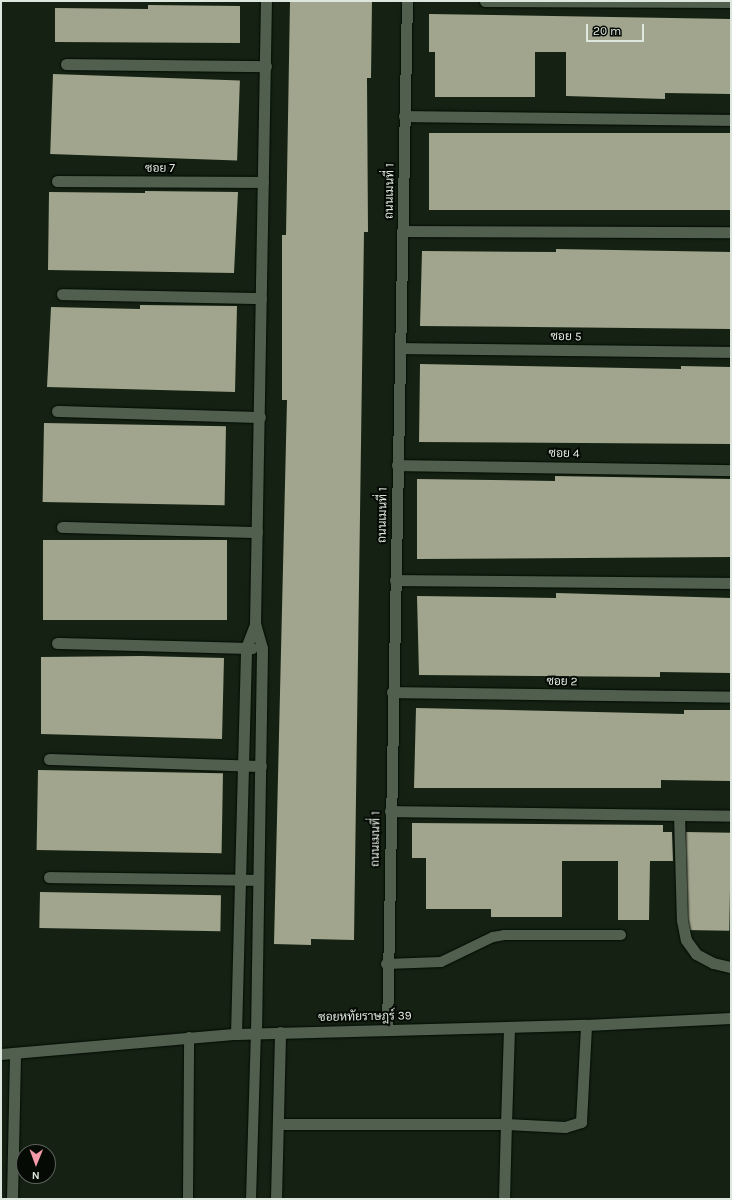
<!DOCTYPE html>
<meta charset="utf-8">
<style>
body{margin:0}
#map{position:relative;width:732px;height:1200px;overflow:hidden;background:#152213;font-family:Karla,Sarabun,sans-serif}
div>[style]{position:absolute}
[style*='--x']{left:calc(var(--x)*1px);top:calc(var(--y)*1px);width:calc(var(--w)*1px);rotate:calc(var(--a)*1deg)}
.building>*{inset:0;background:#a1a58d;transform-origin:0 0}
.roads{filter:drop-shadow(0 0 1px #020b02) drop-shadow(0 0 1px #020b02)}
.service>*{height:10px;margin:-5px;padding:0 5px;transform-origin:5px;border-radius:5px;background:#51604e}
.minor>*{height:11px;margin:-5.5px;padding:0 5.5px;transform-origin:5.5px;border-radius:5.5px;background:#51604e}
span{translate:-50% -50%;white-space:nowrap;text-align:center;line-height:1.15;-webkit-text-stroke:4px #050a05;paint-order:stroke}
.street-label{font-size:12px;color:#dee7dd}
.frame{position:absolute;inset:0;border:2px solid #dee7dd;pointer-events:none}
.north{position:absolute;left:16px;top:1144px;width:40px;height:40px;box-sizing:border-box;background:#050a05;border:1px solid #5c625b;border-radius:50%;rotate:181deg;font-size:11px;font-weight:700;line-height:16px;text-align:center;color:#dee7dd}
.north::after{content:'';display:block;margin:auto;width:14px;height:18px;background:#f39aa9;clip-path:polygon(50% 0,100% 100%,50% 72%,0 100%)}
.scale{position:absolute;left:586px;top:24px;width:58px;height:18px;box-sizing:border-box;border:2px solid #dee7dd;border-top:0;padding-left:5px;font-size:12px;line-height:14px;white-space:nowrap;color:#dee7dd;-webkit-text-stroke:3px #050a05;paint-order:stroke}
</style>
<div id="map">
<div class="building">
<i style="clip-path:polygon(290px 1px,372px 1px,371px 78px,367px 78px,368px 232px,364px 232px,354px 940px,311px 939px,311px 945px,274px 944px,287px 400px,282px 400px,282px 235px,286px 235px)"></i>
<i style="clip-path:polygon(148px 5px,240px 6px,240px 43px,55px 42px,55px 8px,148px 9px)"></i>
<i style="clip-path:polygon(429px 14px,731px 19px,731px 94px,665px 93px,665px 99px,566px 96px,566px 52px,535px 52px,535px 97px,435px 97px,435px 52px,429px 52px)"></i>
<i style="left:53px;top:74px;width:187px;height:80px;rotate:2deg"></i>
<i style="left:429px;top:133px;width:302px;height:77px"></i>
<i style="clip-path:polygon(145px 191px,238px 192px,234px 273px,48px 270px,49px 192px,145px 193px)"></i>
<i style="clip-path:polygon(556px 249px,731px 252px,731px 329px,420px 326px,422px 251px,556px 252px)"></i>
<i style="clip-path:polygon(140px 305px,237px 306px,235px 392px,47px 387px,51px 307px,140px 309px)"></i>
<i style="clip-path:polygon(420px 364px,681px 369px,681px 366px,731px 367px,731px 444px,419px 442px)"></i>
<i style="left:44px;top:423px;width:182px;height:79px;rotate:1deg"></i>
<i style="clip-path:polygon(555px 476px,731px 479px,731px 557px,417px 559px,417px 479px,555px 481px)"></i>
<i style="left:43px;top:540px;width:184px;height:80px"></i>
<i style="clip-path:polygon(556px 593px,731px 598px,731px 673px,660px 672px,660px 677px,419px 675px,417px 596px,556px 598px)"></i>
<i style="clip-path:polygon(142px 656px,224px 658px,222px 739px,41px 734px,41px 657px)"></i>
<i style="clip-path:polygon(416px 708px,684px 714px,684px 710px,731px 710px,731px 781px,661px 780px,661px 788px,414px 788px)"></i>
<i style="left:38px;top:770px;width:185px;height:80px;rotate:1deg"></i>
<i style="clip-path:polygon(412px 823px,663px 825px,663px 832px,672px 832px,673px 861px,650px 861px,649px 920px,618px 920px,618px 861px,562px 861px,562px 917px,491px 917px,491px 909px,426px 909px,426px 858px,412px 858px)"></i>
<i style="left:686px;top:832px;width:45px;height:98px;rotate:1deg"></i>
<i style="left:40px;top:892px;width:181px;height:36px;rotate:1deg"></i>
</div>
<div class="roads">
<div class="service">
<i style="--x:386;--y:964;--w:55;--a:-2.1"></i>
<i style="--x:441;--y:962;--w:58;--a:-25.7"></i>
<i style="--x:493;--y:937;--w:11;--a:-10"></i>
<i style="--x:504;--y:935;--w:117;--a:0"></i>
<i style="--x:188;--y:1199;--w:162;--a:-89.6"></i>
<i style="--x:251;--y:1199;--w:166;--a:-88.3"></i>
</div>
<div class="minor">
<i style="--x:485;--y:1;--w:246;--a:0.2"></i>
<i style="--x:66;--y:64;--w:200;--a:0.6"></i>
<i style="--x:404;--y:116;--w:327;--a:0.7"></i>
<i style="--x:57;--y:181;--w:206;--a:0.3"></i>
<i style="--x:402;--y:231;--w:329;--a:0.2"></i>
<i style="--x:62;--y:294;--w:199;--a:1.2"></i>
<i style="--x:400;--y:348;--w:331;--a:0.7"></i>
<i style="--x:57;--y:411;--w:203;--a:1.7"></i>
<i style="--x:397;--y:465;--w:334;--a:0.9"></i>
<i style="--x:62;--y:527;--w:195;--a:1.5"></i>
<i style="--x:395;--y:580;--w:336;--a:0.5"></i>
<i style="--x:57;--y:643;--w:195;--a:1.5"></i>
<i style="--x:392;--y:692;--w:339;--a:0.8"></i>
<i style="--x:49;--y:759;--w:212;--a:1.9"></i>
<i style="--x:390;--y:811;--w:341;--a:0.8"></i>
<i style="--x:679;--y:815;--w:105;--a:88.4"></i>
<i style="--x:682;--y:920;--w:20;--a:79"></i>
<i style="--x:686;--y:940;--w:17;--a:54"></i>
<i style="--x:696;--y:954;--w:19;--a:28"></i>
<i style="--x:713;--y:963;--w:18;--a:13"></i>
<i style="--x:49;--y:877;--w:209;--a:0.8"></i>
<i style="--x:387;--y:1030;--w:1029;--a:-88.89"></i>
<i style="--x:256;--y:1033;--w:385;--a:-89.1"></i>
<i style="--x:262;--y:648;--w:25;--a:-106"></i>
<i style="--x:255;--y:624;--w:623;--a:-88.99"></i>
<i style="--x:236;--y:1034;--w:386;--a:-88.5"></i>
<i style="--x:246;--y:648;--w:26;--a:-69"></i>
<i style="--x:1;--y:1054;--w:236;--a:-4.9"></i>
<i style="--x:236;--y:1034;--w:350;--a:-1.5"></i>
<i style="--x:586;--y:1025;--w:145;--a:-2.8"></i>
<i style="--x:279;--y:1124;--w:227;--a:0"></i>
<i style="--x:506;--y:1124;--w:97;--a:-88.2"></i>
<i style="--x:12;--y:1199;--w:146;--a:-88.8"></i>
<i style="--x:276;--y:1199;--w:167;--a:-88.6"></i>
<i style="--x:504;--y:1199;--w:75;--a:-88.5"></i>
<i style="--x:506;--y:1124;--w:59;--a:2.9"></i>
<i style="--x:565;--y:1127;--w:17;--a:-17"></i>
<i style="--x:581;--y:1122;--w:97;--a:-87"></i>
</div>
</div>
<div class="street-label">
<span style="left:160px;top:169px">ซอย 7</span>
<span style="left:390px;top:191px;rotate:-89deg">ถนนเมนที่ 1</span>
<span style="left:566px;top:337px;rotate:1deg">ซอย 5</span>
<span style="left:564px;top:454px;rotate:1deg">ซอย 4</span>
<span style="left:383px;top:515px;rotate:-89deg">ถนนเมนที่ 1</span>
<span style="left:562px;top:682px;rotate:1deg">ซอย 2</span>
<span style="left:376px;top:839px;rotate:-89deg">ถนนเมนที่ 1</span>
<span style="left:365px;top:1017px;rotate:-1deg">ซอยหทัยราษฎร์ 39</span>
</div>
<div class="frame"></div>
<div class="north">N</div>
<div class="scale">20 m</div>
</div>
